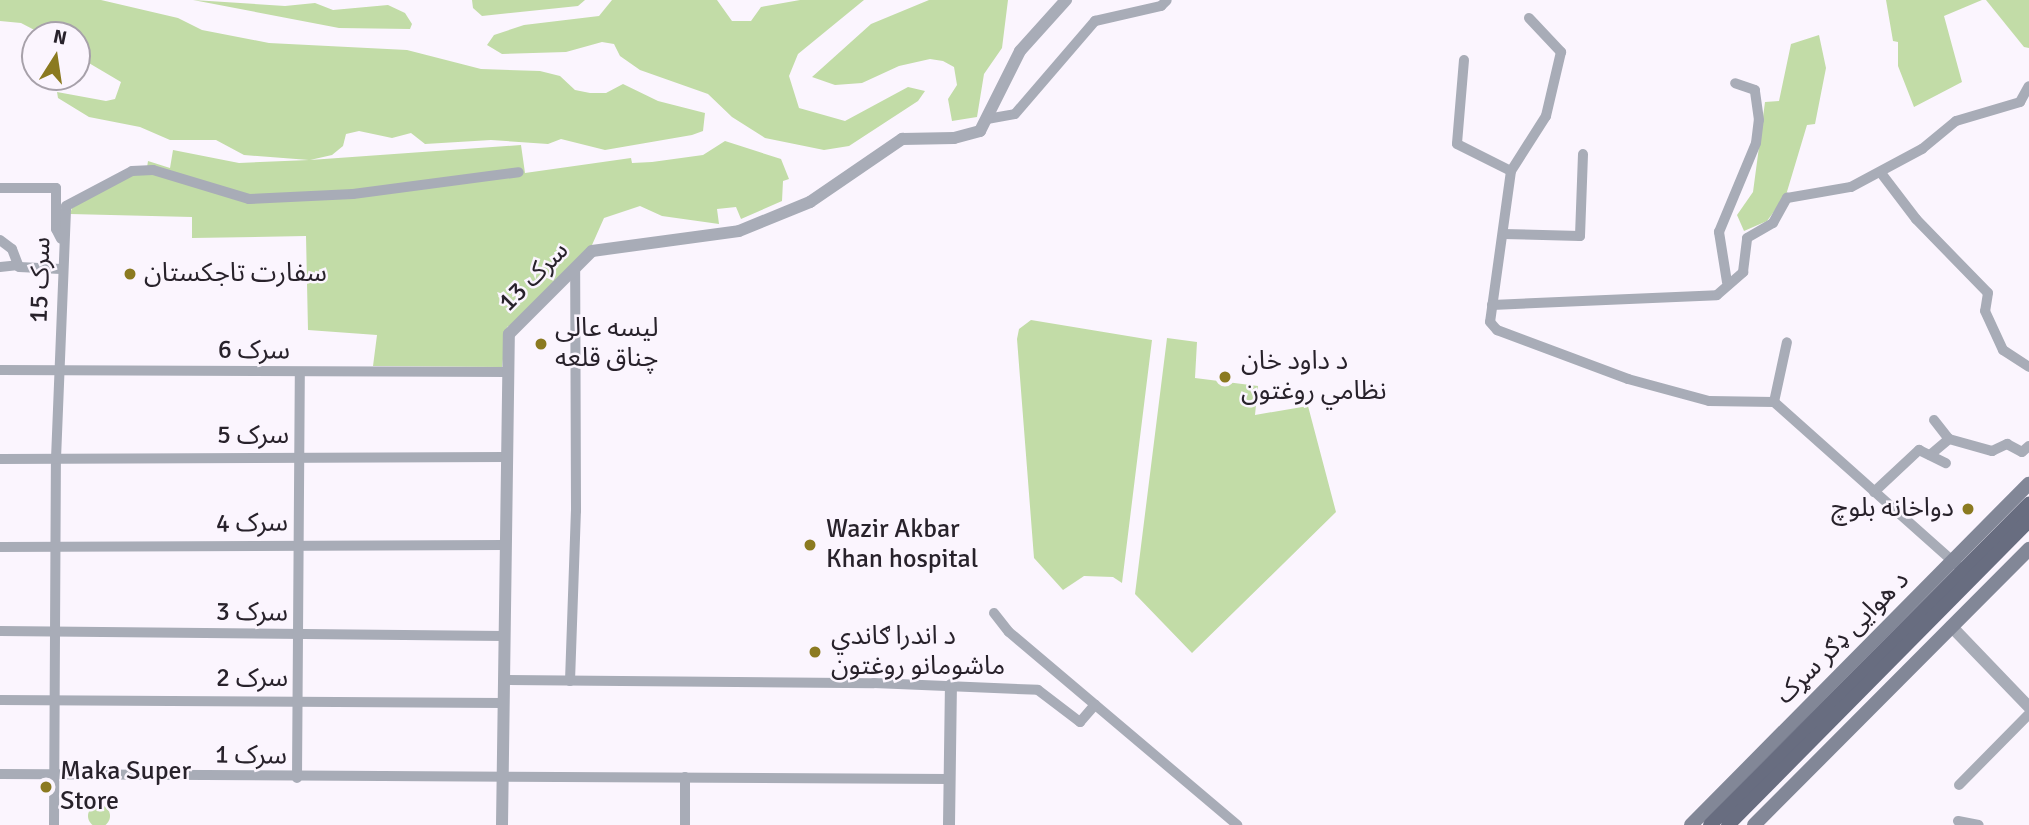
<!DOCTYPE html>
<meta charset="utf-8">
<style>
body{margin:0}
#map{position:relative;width:2029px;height:825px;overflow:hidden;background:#fbf5fe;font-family:Signika,"Noto Sans Arabic",sans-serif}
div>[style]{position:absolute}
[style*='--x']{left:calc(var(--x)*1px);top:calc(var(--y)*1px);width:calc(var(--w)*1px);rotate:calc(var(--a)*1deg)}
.green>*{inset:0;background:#c2dca7}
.round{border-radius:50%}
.minor>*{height:10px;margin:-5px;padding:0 5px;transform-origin:5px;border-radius:5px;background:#a8acb7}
.tertiary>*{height:12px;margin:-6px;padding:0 6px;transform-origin:6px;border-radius:6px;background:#a8acb7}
.secondary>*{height:14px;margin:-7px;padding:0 7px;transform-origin:7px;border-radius:7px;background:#828797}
.primary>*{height:14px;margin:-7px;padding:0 7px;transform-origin:7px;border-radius:7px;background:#686d80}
.dots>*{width:19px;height:19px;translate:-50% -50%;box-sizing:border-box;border:4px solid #fbf5fe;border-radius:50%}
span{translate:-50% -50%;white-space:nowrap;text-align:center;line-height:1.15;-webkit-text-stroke:5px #fbf5fe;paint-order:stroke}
.poi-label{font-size:26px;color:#28222b}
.left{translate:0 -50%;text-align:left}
.right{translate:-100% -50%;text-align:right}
.street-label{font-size:26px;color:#28222b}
.north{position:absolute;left:21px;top:21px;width:70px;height:70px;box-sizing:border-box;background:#fbf5fe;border:2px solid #a7a1aa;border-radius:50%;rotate:12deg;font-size:19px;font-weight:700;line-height:28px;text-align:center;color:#28222b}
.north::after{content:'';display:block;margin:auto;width:24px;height:32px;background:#8b7a20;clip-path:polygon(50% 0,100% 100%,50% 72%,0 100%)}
</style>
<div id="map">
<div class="green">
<i style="clip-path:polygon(0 0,101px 0,178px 18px,202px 30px,269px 43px,407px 50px,481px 69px,540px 71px,560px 76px,575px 90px,590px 93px,606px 93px,623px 84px,658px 101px,705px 113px,703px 131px,692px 135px,605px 150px,561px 139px,548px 144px,491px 140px,425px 144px,411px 133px,392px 138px,359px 131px,346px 134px,343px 146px,332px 155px,310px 160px,521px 145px,525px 173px,631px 158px,632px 163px,652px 162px,703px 155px,725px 141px,781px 159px,789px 179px,783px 181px,782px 201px,741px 219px,736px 207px,717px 209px,719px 224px,662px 216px,640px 206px,604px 218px,592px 245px,521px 319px,507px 327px,502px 367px,373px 366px,377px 335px,308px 330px,306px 236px,192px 238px,192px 217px,70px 214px,72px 208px,133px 173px,146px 174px,148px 161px,170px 168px,173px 150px,239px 163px,309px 160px,244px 155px,216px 140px,170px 140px,140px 127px,89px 117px,58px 98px,57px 92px,106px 101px,115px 99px,121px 82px,77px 56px,77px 35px,44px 35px,21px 23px,0 21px)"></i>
<i style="clip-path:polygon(193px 0,285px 6px,315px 3px,333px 10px,388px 5px,405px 13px,412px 24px,410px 29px,339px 28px)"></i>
<i style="clip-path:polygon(472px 0,585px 0,578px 6px,482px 16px,473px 8px)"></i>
<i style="clip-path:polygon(612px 0,717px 0,732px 21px,751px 21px,761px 7px,800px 0,864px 0,798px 54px,789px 76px,799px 108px,845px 121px,908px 87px,925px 91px,918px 101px,849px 146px,824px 150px,765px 138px,732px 117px,708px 94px,640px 70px,620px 56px,614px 44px,602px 42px,566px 52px,502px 54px,487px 45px,494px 35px,524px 25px,599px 16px)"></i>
<i style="clip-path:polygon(929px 0,1008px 0,1002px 48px,984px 74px,977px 117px,952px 121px,948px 99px,957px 85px,954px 67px,943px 61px,930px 59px,899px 66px,862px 83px,835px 85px,812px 77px,871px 24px)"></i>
<i style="clip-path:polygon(1886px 0,1982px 0,1944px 16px,1962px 82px,1914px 107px,1898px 66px,1898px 42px,1893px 41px)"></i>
<i style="clip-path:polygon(1986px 0,2029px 0,2029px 48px,2024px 47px)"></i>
<i style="clip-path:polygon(1819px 35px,1826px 68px,1815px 124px,1807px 125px,1786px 195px,1767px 221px,1744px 231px,1737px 215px,1753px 192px,1765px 102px,1779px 101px,1791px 44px)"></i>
<i style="clip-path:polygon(1031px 320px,1152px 340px,1122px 583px,1113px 577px,1084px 576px,1063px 590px,1034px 558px,1017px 339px,1019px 329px)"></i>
<i style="clip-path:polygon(1167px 338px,1197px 342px,1195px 378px,1258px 386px,1255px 415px,1308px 406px,1336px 512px,1192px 653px,1135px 594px)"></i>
<i class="round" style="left:88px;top:805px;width:22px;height:22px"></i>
</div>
<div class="minor">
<i style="--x:1529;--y:18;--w:47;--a:46.7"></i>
<i style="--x:1561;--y:52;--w:66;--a:103.2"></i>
<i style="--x:1546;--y:116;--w:65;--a:122.5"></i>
<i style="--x:1511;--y:171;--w:152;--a:97.9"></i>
<i style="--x:1490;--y:322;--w:11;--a:49"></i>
<i style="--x:1497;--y:330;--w:140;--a:20.5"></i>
<i style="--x:1628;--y:379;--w:84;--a:15.2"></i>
<i style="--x:1709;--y:401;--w:65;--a:0.9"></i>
<i style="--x:1774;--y:402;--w:244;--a:41.7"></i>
<i style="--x:1464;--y:60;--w:84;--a:94.8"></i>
<i style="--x:1457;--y:144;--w:60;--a:26.6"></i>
<i style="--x:987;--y:119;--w:28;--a:-10"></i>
<i style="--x:1015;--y:114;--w:123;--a:-49.3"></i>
<i style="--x:1095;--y:21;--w:68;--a:-12.8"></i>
<i style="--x:1161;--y:6;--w:8;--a:-45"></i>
<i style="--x:1881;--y:173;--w:58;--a:52.7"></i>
<i style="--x:1916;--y:219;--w:103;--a:45.8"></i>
<i style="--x:1988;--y:293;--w:18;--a:99"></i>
<i style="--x:1985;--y:311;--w:43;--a:65.2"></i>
<i style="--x:2003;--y:350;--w:31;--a:33"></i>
<i style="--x:0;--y:188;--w:56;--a:0"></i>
<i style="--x:56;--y:188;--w:41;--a:90"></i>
<i style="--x:56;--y:229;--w:11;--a:63"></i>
<i style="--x:1503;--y:234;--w:77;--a:1.5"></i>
<i style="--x:1580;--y:236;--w:82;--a:-87.9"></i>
<i style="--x:0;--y:240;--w:15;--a:37"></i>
<i style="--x:12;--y:249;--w:19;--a:69"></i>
<i style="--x:19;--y:267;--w:42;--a:2.7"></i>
<i style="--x:0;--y:267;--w:18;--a:-6"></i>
<i style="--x:1727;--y:282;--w:51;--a:-99.1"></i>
<i style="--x:1719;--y:232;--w:96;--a:-67.4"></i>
<i style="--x:1756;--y:143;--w:23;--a:-83"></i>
<i style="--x:1759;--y:120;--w:30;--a:-98"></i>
<i style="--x:1755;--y:90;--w:21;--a:-161"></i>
<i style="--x:1492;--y:305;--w:225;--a:-2.5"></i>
<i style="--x:1717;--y:295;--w:35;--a:-41"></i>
<i style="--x:1743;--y:272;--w:34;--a:-83"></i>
<i style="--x:1747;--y:238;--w:30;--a:-30"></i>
<i style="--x:1773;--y:223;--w:29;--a:-61"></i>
<i style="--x:1787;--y:198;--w:65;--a:-9.8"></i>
<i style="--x:1851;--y:187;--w:81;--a:-28.2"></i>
<i style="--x:1922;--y:149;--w:44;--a:-39.5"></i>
<i style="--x:1956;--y:121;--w:67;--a:-16.5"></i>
<i style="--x:2020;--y:102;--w:18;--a:-61"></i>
<i style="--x:0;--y:370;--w:508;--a:0.23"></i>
<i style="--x:1774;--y:402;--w:61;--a:-77.8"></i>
<i style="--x:1934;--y:420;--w:24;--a:52"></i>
<i style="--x:1949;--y:439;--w:45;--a:15.6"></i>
<i style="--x:1992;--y:451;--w:17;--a:-25"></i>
<i style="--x:2007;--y:444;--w:17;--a:28"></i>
<i style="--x:2022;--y:452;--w:9;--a:-41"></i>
<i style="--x:1930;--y:455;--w:25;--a:-40"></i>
<i style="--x:0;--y:459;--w:506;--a:-0.23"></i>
<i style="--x:1874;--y:492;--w:62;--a:-43"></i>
<i style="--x:1919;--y:450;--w:30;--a:26"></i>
<i style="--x:0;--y:547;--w:505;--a:-0.23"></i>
<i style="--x:994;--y:613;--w:24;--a:52"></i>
<i style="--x:1009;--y:632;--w:299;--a:40.2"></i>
<i style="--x:0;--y:631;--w:504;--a:0.57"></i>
<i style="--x:504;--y:680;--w:370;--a:0.5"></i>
<i style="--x:874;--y:683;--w:164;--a:2.4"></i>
<i style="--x:1038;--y:690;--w:53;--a:37.3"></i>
<i style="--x:1080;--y:722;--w:23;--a:-49"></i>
<i style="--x:570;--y:681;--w:170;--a:-88"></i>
<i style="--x:576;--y:511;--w:242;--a:-90.2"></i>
<i style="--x:0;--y:700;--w:503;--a:0.34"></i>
<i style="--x:0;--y:774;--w:950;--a:0.3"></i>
<i style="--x:685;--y:777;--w:48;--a:90"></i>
<i style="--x:297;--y:778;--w:406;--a:-89.6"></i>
<i style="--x:1959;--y:785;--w:100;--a:-45.4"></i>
<i style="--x:1958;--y:821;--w:21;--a:11"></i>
<i style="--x:54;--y:825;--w:366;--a:-89.7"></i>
<i style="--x:56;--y:459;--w:253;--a:-87.7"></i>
<i style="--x:66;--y:206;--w:75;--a:-27.9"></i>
<i style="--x:132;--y:171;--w:21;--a:-3"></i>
<i style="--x:153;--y:170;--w:100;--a:16.8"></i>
<i style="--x:249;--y:199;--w:104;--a:-2.8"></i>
<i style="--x:353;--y:194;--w:167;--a:-7.5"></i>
</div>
<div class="tertiary">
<i style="--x:1951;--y:626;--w:112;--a:46.1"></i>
<i style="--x:502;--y:825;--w:491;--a:-89.2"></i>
<i style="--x:509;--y:334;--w:117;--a:-45"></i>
<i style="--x:592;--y:251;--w:148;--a:-7.7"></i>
<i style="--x:739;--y:231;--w:77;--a:-22.2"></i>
<i style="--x:810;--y:202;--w:112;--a:-34.4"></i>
<i style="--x:902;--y:139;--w:52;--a:-1.1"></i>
<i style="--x:954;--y:138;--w:27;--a:-15"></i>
<i style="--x:980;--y:131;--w:89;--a:-63.4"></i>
<i style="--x:1020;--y:51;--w:69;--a:-48"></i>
<i style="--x:949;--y:825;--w:140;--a:-89.2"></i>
</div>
<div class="secondary">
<i style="--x:1691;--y:825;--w:480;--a:-45.3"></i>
<i style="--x:1754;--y:825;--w:390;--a:-45.1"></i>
</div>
<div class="primary">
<i style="--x:1710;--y:825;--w:453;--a:-45.2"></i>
<i style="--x:1728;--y:825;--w:428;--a:-45.3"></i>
</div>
<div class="dots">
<i style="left:130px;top:274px;background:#8b7a20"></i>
<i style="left:541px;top:344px;background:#8b7a20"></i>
<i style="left:1225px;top:377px;background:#8b7a20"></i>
<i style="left:1968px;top:509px;background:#8b7a20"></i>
<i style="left:810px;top:545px;background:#8b7a20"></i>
<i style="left:815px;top:652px;background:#8b7a20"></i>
<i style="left:46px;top:787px;background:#8b7a20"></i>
</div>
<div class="poi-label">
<span class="left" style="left:144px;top:274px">سفارت تاجکستان</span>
<span class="left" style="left:555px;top:344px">لیسه عالی<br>چناق قلعه</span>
<span class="left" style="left:1241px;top:377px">د داود خان<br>نظامي روغتون</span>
<span class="right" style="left:1954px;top:509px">دواخانه بلوچ</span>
<span class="left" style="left:826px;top:545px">Wazir Akbar<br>Khan hospital</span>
<span class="left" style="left:831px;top:652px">د اندرا ګاندي<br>ماشومانو روغتون</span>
<span class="left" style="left:60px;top:787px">Maka Super<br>Store</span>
</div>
<div class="street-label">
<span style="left:534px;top:277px;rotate:-45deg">سرک 13</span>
<span style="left:41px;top:280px;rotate:-88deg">سرک 15</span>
<span style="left:254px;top:351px;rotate:1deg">سرک 6</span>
<span style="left:253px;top:436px">سرک 5</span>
<span style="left:252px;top:524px;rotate:-1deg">سرک 4</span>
<span style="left:252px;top:613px;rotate:1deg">سرک 3</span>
<span style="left:1843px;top:638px;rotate:-45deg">د هوایی ډګر سړک</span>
<span style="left:252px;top:679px">سرک 2</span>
<span style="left:251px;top:756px;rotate:1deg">سرک 1</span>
</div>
<div class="north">N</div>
</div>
